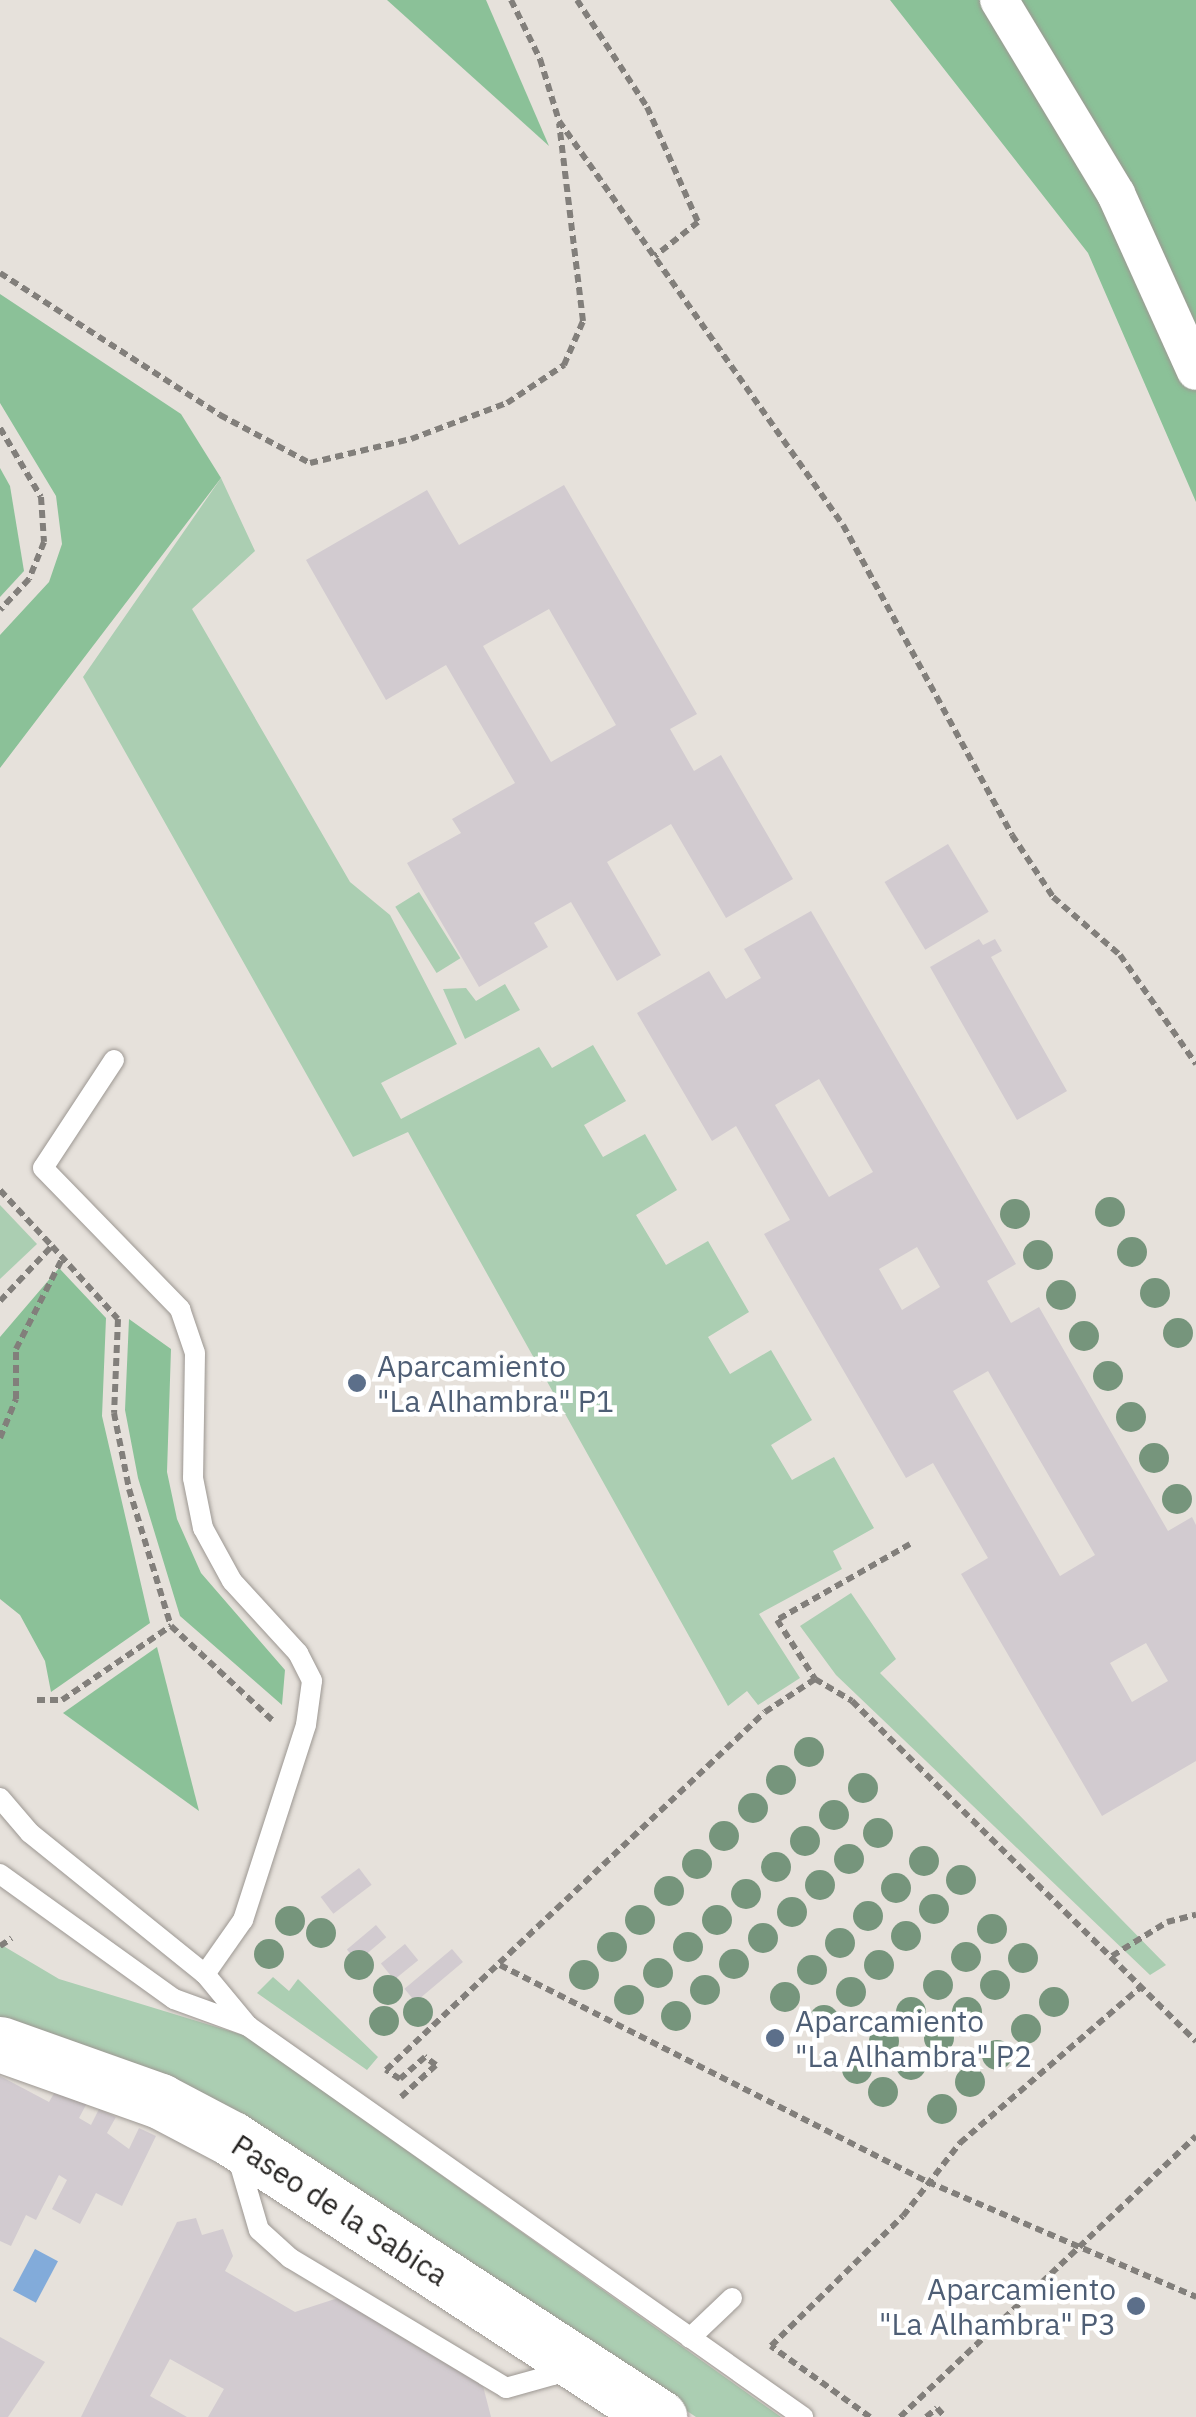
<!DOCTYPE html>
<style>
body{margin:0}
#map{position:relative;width:1196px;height:2417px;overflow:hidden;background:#e6e1db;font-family:"IBM Plex Sans",sans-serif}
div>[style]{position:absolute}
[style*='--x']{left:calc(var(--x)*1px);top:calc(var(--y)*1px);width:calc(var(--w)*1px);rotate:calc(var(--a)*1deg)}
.green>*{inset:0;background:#abceb2;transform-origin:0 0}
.forest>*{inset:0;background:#8bc198}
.water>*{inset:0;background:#82abda;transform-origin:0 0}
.building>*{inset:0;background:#d2cbd0;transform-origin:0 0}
.path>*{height:6px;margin-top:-3px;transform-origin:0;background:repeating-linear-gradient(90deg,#827f7b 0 8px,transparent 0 13px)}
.roads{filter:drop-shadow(0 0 2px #9c9792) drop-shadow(0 0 2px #9c9792)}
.lane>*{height:20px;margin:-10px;padding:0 10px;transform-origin:10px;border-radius:10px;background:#fff}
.street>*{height:38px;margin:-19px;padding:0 19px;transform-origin:19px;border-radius:19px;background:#fff}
.secondary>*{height:55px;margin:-27.5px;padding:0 27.5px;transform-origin:27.5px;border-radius:27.5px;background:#fff}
.trees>*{width:30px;height:30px;margin:-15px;border-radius:50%;background:#76957c}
.dots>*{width:28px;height:28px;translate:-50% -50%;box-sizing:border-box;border:5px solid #fff;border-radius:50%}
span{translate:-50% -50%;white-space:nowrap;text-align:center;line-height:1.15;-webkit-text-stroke:9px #fff;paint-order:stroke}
.service-label{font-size:30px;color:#4e5e75}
.left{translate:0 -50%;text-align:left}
.right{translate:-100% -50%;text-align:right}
.street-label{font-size:30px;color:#282624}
</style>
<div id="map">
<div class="green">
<i style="clip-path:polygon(221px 478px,255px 551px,192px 609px,350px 882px,390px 915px,457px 1044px,381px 1083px,401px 1119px,539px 1047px,552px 1068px,593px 1045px,626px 1101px,584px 1125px,603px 1157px,645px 1134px,677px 1190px,636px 1215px,666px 1265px,708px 1241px,749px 1312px,708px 1337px,730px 1374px,771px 1350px,812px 1420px,771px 1445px,792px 1480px,834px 1457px,874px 1528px,833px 1551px,842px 1569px,759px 1614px,800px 1678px,758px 1705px,747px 1691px,728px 1706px,408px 1132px,353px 1157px,83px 677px)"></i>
<i style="left:419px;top:892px;width:78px;height:28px;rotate:58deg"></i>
<i style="clip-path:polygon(505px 984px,520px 1010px,465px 1039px,443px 989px,466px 988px,476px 1001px)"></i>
<i style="clip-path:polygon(0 1205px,37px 1244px,0 1279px)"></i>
<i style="clip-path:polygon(851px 1593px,896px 1659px,880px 1673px,1166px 1965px,1150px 1975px,836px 1675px,800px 1626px)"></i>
<i style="clip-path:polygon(0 1944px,59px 1979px,246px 2036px,781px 2417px,696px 2417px,284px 2142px,0 2018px)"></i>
<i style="clip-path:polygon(273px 1977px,289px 1991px,298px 1979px,378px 2057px,367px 2070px,257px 1993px)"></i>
</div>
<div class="forest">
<i style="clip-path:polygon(387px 0,486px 0,549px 146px)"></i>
<i style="clip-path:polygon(890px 0,1196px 0,1196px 502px,1088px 253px)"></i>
<i style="clip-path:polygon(0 294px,181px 414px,221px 478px,0 768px,0 635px,49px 582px,62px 544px,56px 496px,0 403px)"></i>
<i style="clip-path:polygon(0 468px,10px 486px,24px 571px,0 597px)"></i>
<i style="clip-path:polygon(59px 1268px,106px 1318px,102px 1416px,150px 1623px,51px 1692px,45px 1661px,20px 1615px,0 1599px,0 1337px)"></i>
<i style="clip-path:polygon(129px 1319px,171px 1349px,167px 1472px,177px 1519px,201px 1573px,285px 1670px,282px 1705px,180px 1616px,138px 1478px,125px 1410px)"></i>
<i style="clip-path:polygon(157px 1647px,199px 1811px,63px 1713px)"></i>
</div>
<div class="water">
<i style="left:35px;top:2249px;width:26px;height:47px;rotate:28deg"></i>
</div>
<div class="building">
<i style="clip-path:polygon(evenodd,564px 485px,697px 714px,670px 729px,694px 771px,721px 755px,793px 879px,726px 918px,671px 824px,607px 862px,661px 955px,617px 981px,571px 902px,534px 923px,548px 947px,479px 987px,407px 863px,461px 833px,452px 819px,515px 783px,446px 665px,386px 700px,306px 560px,427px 490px,459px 545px,564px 485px,549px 609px,616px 725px,551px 762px,483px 646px,549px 609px)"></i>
<i style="left:948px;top:844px;width:79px;height:74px;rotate:59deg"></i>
<i style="clip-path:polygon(evenodd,811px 911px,1016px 1264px,987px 1281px,1011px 1323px,1039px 1307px,1168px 1531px,1192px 1517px,1196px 1525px,1196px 1761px,1102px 1816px,961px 1574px,988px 1558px,933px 1463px,906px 1478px,764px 1234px,790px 1220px,736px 1126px,712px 1141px,637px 1013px,709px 971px,726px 999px,761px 978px,744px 949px,811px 911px,819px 1079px,873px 1172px,829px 1197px,775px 1105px,819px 1079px,811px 911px,917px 1247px,940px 1287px,902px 1310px,879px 1269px,917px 1247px,811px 911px,988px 1371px,1095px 1555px,1060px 1576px,953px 1391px,988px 1371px,811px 911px,1146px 1643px,1168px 1681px,1132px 1702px,1110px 1663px,1146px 1643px)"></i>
<i style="clip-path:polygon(979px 939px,983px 945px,995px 939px,1002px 951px,991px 957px,1067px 1091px,1017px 1120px,930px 967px)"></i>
<i style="left:359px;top:1868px;width:21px;height:48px;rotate:53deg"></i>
<i style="left:376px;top:1925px;width:16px;height:38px;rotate:50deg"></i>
<i style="left:405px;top:1944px;width:21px;height:31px;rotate:51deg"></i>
<i style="left:452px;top:1949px;width:17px;height:62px;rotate:50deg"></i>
<i style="clip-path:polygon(0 2076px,49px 2102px,56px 2090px,87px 2103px,79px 2118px,91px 2125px,99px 2109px,116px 2117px,107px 2133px,129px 2149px,139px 2128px,156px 2136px,122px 2206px,96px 2193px,80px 2224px,52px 2209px,67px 2180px,59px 2175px,36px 2220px,26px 2215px,11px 2246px,0 2241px)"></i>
<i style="clip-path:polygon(196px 2218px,202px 2235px,223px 2229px,233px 2256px,225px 2271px,295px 2312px,338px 2298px,483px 2386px,491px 2417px,208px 2417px,224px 2389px,170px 2359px,150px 2396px,187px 2417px,81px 2417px,177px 2222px)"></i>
<i style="clip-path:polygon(0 2337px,45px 2362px,8px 2417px,0 2417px)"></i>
</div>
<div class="path">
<i style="--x:511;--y:0;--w:66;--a:63.8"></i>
<i style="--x:540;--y:59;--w:65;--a:73"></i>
<i style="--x:559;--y:121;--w:494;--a:54.9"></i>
<i style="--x:843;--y:525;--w:353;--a:61.4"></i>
<i style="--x:1012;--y:835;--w:74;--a:56.5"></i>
<i style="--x:1053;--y:897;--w:89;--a:40.9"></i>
<i style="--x:1120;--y:955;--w:133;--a:55.1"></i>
<i style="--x:577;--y:0;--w:128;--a:56.8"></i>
<i style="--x:647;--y:107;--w:126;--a:66.1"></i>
<i style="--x:698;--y:222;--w:55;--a:141.7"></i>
<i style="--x:0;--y:273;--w:262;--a:32.8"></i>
<i style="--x:220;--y:415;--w:102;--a:28.1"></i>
<i style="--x:310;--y:463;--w:104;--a:-13.4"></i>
<i style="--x:411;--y:439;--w:103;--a:-20.6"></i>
<i style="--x:507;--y:403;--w:69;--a:-33.7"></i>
<i style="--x:564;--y:365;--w:48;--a:-66.6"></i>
<i style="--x:583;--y:321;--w:199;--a:-96.9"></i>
<i style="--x:0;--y:428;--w:80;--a:59.3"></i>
<i style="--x:41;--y:497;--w:45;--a:86.2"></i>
<i style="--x:44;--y:542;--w:40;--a:112"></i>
<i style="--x:29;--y:579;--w:42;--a:133.1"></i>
<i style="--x:0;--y:1190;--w:76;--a:47.1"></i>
<i style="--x:0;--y:1301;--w:76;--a:-46.6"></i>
<i style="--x:52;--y:1246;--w:98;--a:47.9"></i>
<i style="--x:118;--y:1319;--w:94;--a:92.4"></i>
<i style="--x:114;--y:1413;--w:77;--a:78.8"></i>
<i style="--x:129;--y:1489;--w:143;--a:73"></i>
<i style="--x:171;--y:1626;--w:138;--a:42.9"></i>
<i style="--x:0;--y:1438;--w:42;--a:-67.7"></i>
<i style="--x:16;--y:1399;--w:50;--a:-90"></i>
<i style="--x:16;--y:1349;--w:103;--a:-62.9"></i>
<i style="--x:910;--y:1544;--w:153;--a:150.3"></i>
<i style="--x:777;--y:1620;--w:70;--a:57.2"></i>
<i style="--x:815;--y:1679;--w:43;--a:30.7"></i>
<i style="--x:852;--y:1701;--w:484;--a:44.7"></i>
<i style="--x:37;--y:1700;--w:25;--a:0"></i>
<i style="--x:62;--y:1700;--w:132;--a:-34.2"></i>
<i style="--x:0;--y:1946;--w:14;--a:-34"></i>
<i style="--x:1112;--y:1956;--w:65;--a:-31.7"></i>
<i style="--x:1167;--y:1922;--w:30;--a:-14"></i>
<i style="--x:500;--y:1965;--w:480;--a:26.9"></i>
<i style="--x:928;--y:2182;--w:292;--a:23.2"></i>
<i style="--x:401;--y:2097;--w:47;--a:-42.4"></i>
<i style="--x:436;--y:2065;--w:14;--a:-144"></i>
<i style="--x:425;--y:2057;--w:33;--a:139"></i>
<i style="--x:400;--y:2079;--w:17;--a:-147"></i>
<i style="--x:386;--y:2070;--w:521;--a:-43.37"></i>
<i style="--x:765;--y:1712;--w:60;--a:-33.4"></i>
<i style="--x:870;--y:2417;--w:122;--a:-144.4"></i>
<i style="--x:771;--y:2346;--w:185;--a:-44.6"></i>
<i style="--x:903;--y:2216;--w:93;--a:-52"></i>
<i style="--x:960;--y:2143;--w:240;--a:-40.8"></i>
<i style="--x:900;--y:2417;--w:408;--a:-43.5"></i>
<i style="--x:926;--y:2417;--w:14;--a:-39"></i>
<i style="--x:937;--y:2408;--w:12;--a:48"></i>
</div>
<div class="roads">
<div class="lane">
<i style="--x:114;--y:1060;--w:129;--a:123.3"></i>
<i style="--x:43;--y:1168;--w:197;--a:45.8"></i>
<i style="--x:180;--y:1309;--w:46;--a:71.2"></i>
<i style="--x:195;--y:1353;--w:125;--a:90.9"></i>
<i style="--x:193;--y:1478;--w:51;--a:78.7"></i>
<i style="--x:203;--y:1528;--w:60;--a:61.3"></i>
<i style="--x:232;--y:1581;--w:98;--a:47.5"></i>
<i style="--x:298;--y:1653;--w:31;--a:63"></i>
<i style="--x:312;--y:1681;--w:44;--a:97.8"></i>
<i style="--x:306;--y:1725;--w:205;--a:107.9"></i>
<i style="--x:243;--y:1920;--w:66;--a:125.1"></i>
<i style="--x:0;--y:1798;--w:46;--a:49.4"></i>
<i style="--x:30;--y:1833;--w:225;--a:38.9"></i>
<i style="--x:205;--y:1974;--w:67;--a:50.4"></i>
<i style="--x:0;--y:1874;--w:214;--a:35.7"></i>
<i style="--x:174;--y:1999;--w:79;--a:20"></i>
<i style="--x:248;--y:2026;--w:679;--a:35.16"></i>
<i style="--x:237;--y:2155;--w:78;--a:73.7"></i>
<i style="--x:259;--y:2230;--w:42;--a:42.1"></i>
<i style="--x:290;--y:2258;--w:252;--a:31"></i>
<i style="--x:506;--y:2388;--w:49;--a:-15.5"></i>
<i style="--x:553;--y:2375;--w:20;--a:-57"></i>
<i style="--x:690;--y:2338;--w:58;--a:-43.6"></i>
</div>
<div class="street">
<i style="--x:999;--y:0;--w:227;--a:58.9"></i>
<i style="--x:1116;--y:194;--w:194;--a:65.7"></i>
</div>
<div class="secondary">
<i style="--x:0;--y:2044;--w:170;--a:19.6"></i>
<i style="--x:160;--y:2101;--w:81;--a:27.8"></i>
<i style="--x:232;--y:2139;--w:510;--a:33.07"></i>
</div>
</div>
<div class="trees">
<i style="left:1110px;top:1212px"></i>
<i style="left:1015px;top:1214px"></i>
<i style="left:1132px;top:1252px"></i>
<i style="left:1038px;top:1255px"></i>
<i style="left:1155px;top:1293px"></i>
<i style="left:1061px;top:1295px"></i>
<i style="left:1178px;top:1333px"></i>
<i style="left:1084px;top:1336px"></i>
<i style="left:1108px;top:1376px"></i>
<i style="left:1131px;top:1417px"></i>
<i style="left:1154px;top:1458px"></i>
<i style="left:1177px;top:1499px"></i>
<i style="left:809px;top:1752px"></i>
<i style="left:781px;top:1780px"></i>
<i style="left:863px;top:1788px"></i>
<i style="left:753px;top:1808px"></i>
<i style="left:834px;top:1815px"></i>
<i style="left:878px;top:1833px"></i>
<i style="left:724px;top:1836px"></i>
<i style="left:805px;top:1841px"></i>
<i style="left:849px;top:1859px"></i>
<i style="left:924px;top:1861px"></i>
<i style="left:697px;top:1864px"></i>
<i style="left:776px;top:1867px"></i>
<i style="left:961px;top:1880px"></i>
<i style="left:820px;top:1885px"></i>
<i style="left:896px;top:1888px"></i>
<i style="left:669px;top:1891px"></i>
<i style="left:746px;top:1894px"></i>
<i style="left:934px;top:1909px"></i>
<i style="left:792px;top:1912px"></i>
<i style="left:868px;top:1916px"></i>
<i style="left:640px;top:1920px"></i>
<i style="left:717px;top:1920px"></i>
<i style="left:290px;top:1921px"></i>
<i style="left:992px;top:1929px"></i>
<i style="left:321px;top:1933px"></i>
<i style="left:906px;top:1936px"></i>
<i style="left:763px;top:1938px"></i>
<i style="left:840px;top:1943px"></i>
<i style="left:612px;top:1947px"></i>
<i style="left:688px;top:1947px"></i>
<i style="left:269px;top:1954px"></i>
<i style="left:966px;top:1957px"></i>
<i style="left:1023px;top:1958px"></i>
<i style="left:734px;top:1964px"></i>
<i style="left:359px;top:1965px"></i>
<i style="left:879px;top:1965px"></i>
<i style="left:812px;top:1970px"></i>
<i style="left:658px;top:1973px"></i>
<i style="left:584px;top:1975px"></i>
<i style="left:938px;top:1985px"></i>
<i style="left:995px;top:1985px"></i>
<i style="left:388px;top:1990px"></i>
<i style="left:705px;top:1990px"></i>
<i style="left:851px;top:1992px"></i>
<i style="left:785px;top:1997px"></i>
<i style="left:629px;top:2000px"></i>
<i style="left:1054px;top:2002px"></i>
<i style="left:418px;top:2012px"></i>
<i style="left:911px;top:2012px"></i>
<i style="left:967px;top:2012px"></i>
<i style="left:676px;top:2016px"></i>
<i style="left:824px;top:2020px"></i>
<i style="left:384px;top:2021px"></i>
<i style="left:1026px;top:2029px"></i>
<i style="left:939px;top:2038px"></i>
<i style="left:884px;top:2041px"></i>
<i style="left:997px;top:2055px"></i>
<i style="left:911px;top:2065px"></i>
<i style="left:857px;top:2069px"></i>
<i style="left:970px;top:2082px"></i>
<i style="left:883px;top:2092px"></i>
<i style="left:942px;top:2109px"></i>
</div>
<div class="dots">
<i style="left:357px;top:1383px;background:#5c6f8a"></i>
<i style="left:775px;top:2038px;background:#5c6f8a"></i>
<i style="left:1136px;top:2306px;background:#5c6f8a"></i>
</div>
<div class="service-label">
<span class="left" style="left:377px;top:1383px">Aparcamiento<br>"La Alhambra" P1</span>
<span class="left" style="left:795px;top:2038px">Aparcamiento<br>"La Alhambra" P2</span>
<span class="right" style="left:1116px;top:2306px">Aparcamiento<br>"La Alhambra" P3</span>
</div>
<div class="street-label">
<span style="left:340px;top:2210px;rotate:33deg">Paseo de la Sabica</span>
</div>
</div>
